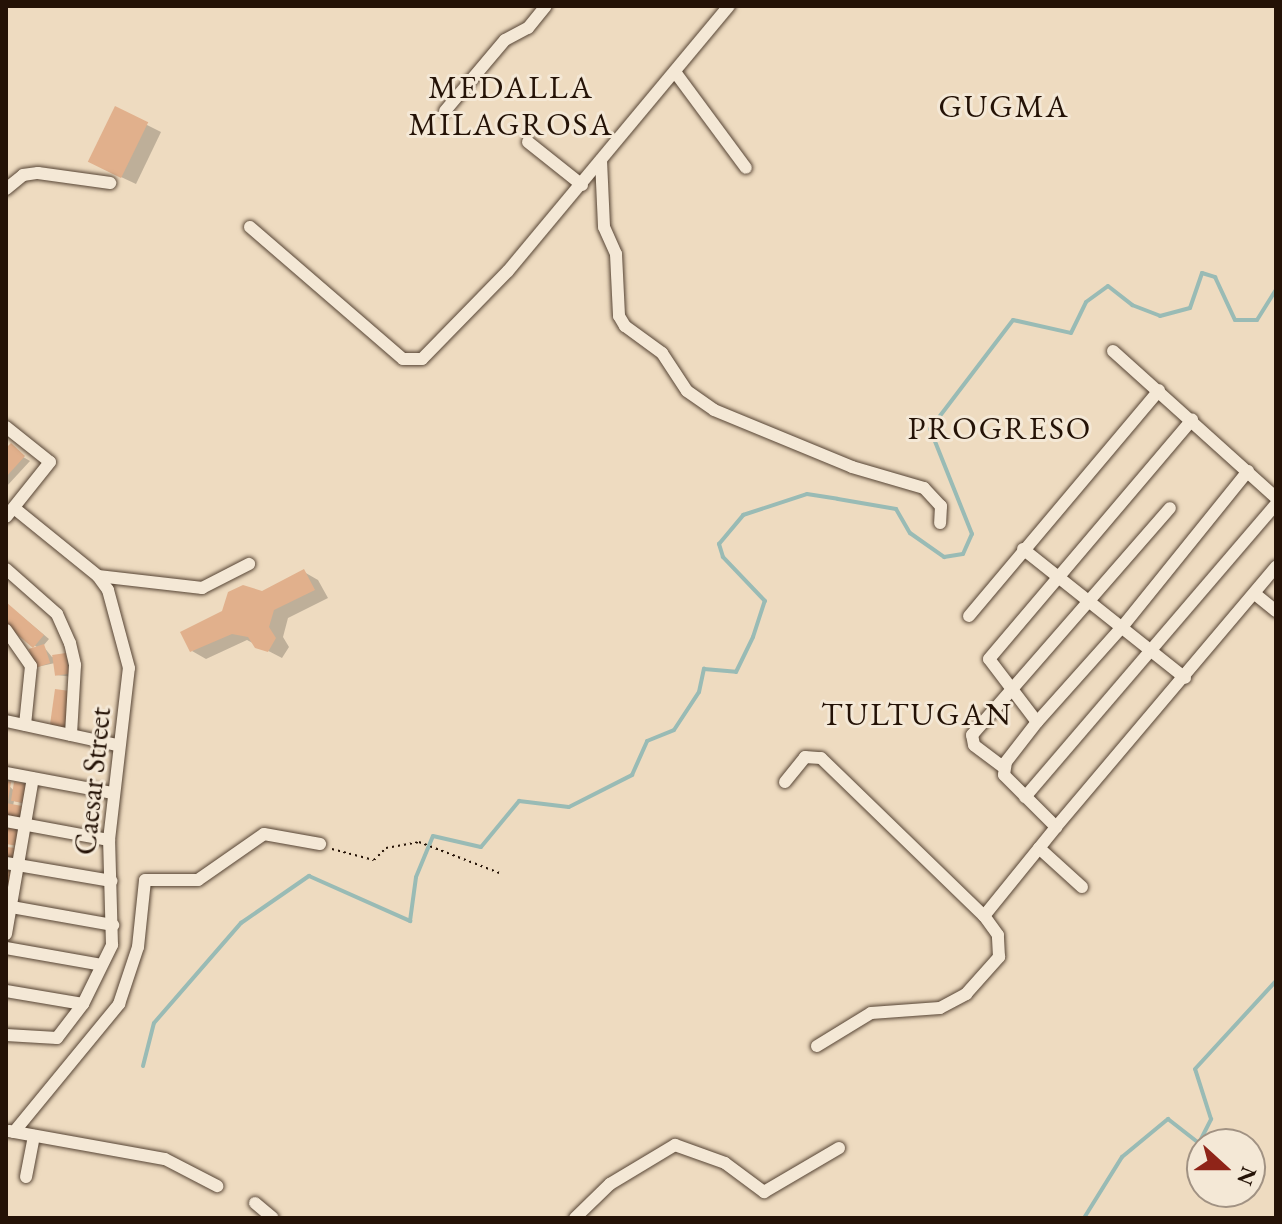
<!DOCTYPE html>
<style>
body{margin:0}
#map{position:relative;width:1282px;height:1224px;overflow:hidden;background:#eedbc0;font-family:"EB Garamond",serif}
div>[style]{position:absolute}
[style*='--x']{left:calc(var(--x)*1px);top:calc(var(--y)*1px);width:calc(var(--w)*1px);rotate:calc(var(--a)*1deg)}
.shadow>*{inset:0;background:#0003}
.stream>*{height:4px;margin:-2px;padding:0 2px;transform-origin:2px;border-radius:2px;background:#99bbb5}
.building>*{inset:0;background:#e1b08c;transform-origin:0 0}
.path>*{height:2px;margin-top:-1px;transform-origin:0;background:repeating-linear-gradient(90deg,#241206 0 2px,transparent 0 6px)}
.roads{filter:drop-shadow(0 0 2px #564434) drop-shadow(0 0 2px #564434)}
.minor>*{height:12px;margin:-6px;padding:0 6px;transform-origin:6px;border-radius:6px;background:#f4e8d6}
span{translate:-50% -50%;white-space:nowrap;text-align:center;line-height:1.15;-webkit-text-stroke:6px #f4e8d6;paint-order:stroke}
.street-label{font-size:30px;color:#241206}
.neighbourhood-label{font-size:32px;color:#241206;letter-spacing:2px}
.frame{position:absolute;inset:0;border:8px solid #241206;pointer-events:none}
.north{position:absolute;left:1186px;top:1128px;width:80px;height:80px;box-sizing:border-box;background:#f4e8d6;border:2px solid #a19283;border-radius:50%;rotate:111deg;font-size:22px;font-weight:700;line-height:32px;text-align:center;color:#241206}
.north::after{content:'';display:block;margin:auto;width:28px;height:36px;background:#8f2418;clip-path:polygon(50% 0,100% 100%,50% 72%,0 100%)}
</style>
<div id="map">
<div class="shadow">
<i style="clip-path:polygon(115px 109px,161px 132px,136px 184px,104px 169px)"></i>
<i style="clip-path:polygon(6px 447px,30px 461px,6px 487px)"></i>
<i style="clip-path:polygon(304px 572px,318px 580px,328px 598px,288px 618px,283px 637px,289px 647px,282px 658px,247px 640px,206px 659px,192px 651px,262px 593px)"></i>
<i style="clip-path:polygon(6px 603px,49px 639px,43px 646px,52px 657px,72px 659px,74px 677px,56px 675px,55px 663px,37px 667px,38px 648px,6px 623px)"></i>
<i style="clip-path:polygon(6px 783px,29px 805px,14px 801px,13px 806px,22px 808px,22px 821px,6px 814px)"></i>
</div>
<div class="stream">
<i style="--x:143;--y:1066;--w:44;--a:-75.7"></i>
<i style="--x:154;--y:1023;--w:133;--a:-49"></i>
<i style="--x:241;--y:923;--w:83;--a:-34.7"></i>
<i style="--x:309;--y:876;--w:111;--a:24"></i>
<i style="--x:410;--y:921;--w:44;--a:-82.2"></i>
<i style="--x:416;--y:877;--w:44;--a:-67.5"></i>
<i style="--x:433;--y:836;--w:49;--a:12.9"></i>
<i style="--x:481;--y:847;--w:60;--a:-50.4"></i>
<i style="--x:519;--y:801;--w:50;--a:6.8"></i>
<i style="--x:569;--y:807;--w:71;--a:-26.9"></i>
<i style="--x:632;--y:775;--w:37;--a:-66"></i>
<i style="--x:647;--y:741;--w:29;--a:-22"></i>
<i style="--x:674;--y:730;--w:45;--a:-56.7"></i>
<i style="--x:699;--y:692;--w:24;--a:-78"></i>
<i style="--x:704;--y:669;--w:32;--a:5"></i>
<i style="--x:736;--y:672;--w:39;--a:-64"></i>
<i style="--x:753;--y:637;--w:38;--a:-72"></i>
<i style="--x:765;--y:601;--w:61;--a:-133.7"></i>
<i style="--x:723;--y:557;--w:14;--a:-107"></i>
<i style="--x:719;--y:544;--w:38;--a:-50"></i>
<i style="--x:743;--y:515;--w:67;--a:-18.2"></i>
<i style="--x:807;--y:494;--w:31;--a:9"></i>
<i style="--x:838;--y:499;--w:59;--a:9.8"></i>
<i style="--x:896;--y:509;--w:28;--a:60"></i>
<i style="--x:910;--y:533;--w:42;--a:35.2"></i>
<i style="--x:944;--y:557;--w:19;--a:-9"></i>
<i style="--x:963;--y:554;--w:22;--a:-66"></i>
<i style="--x:972;--y:534;--w:113;--a:-111.8"></i>
<i style="--x:930;--y:429;--w:137;--a:-52.7"></i>
<i style="--x:1013;--y:320;--w:59;--a:12.6"></i>
<i style="--x:1071;--y:333;--w:34;--a:-64"></i>
<i style="--x:1086;--y:302;--w:27;--a:-36"></i>
<i style="--x:1108;--y:286;--w:31;--a:38"></i>
<i style="--x:1132;--y:305;--w:30;--a:21"></i>
<i style="--x:1160;--y:316;--w:31;--a:-15"></i>
<i style="--x:1190;--y:308;--w:37;--a:-71"></i>
<i style="--x:1202;--y:273;--w:14;--a:17"></i>
<i style="--x:1215;--y:277;--w:47;--a:65.1"></i>
<i style="--x:1235;--y:320;--w:22;--a:0"></i>
<i style="--x:1257;--y:320;--w:36;--a:-58"></i>
<i style="--x:1084;--y:1218;--w:72;--a:-58.1"></i>
<i style="--x:1122;--y:1157;--w:60;--a:-39.6"></i>
<i style="--x:1168;--y:1119;--w:39;--a:38"></i>
<i style="--x:1199;--y:1143;--w:27;--a:-63"></i>
<i style="--x:1211;--y:1119;--w:52;--a:-107.7"></i>
<i style="--x:1195;--y:1069;--w:120;--a:-47.4"></i>
</div>
<div class="building">
<i style="left:115px;top:106px;width:37px;height:62px;rotate:26deg"></i>
<i style="clip-path:polygon(11px 443px,25px 456px,6px 477px,6px 448px)"></i>
<i style="clip-path:polygon(304px 569px,315px 590px,274px 610px,269px 627px,276px 638px,268px 652px,255px 648px,248px 637px,232px 634px,190px 652px,180px 632px,222px 611px,228px 592px,243px 585px,262px 591px)"></i>
<i style="clip-path:polygon(6px 602px,44px 635px,33px 648px,6px 625px)"></i>
<i style="left:44px;top:644px;width:20px;height:16px;rotate:72deg"></i>
<i style="left:66px;top:653px;width:21px;height:14px;rotate:82deg"></i>
<i style="left:55px;top:689px;width:15px;height:38px;rotate:8deg"></i>
<i style="clip-path:polygon(6px 781px,11px 782px,8px 802px,6px 801px)"></i>
<i style="left:14px;top:782px;width:12px;height:19px;rotate:9deg"></i>
<i style="clip-path:polygon(6px 803px,22px 806px,19px 821px,6px 819px)"></i>
<i style="clip-path:polygon(6px 825px,22px 828px,18px 846px,6px 844px)"></i>
<i style="clip-path:polygon(6px 847px,16px 848px,14px 863px,6px 861px)"></i>
<i style="clip-path:polygon(6px 870px,12px 871px,7px 890px,6px 890px)"></i>
</div>
<div class="path">
<i style="--x:332;--y:849;--w:43;--a:14.7"></i>
<i style="--x:374;--y:860;--w:17;--a:-45"></i>
<i style="--x:386;--y:848;--w:34;--a:-10"></i>
<i style="--x:419;--y:842;--w:89;--a:21.1"></i>
</div>
<div class="roads">
<div class="minor">
<i style="--x:675;--y:72;--w:119;--a:53.5"></i>
<i style="--x:445;--y:111;--w:93;--a:-49.8"></i>
<i style="--x:505;--y:40;--w:26;--a:-28"></i>
<i style="--x:528;--y:28;--w:28;--a:-51"></i>
<i style="--x:528;--y:142;--w:69;--a:38.5"></i>
<i style="--x:601;--y:160;--w:67;--a:87.4"></i>
<i style="--x:604;--y:227;--w:30;--a:66"></i>
<i style="--x:616;--y:254;--w:62;--a:87.2"></i>
<i style="--x:619;--y:316;--w:12;--a:59"></i>
<i style="--x:625;--y:326;--w:46;--a:36.1"></i>
<i style="--x:662;--y:353;--w:45;--a:56.7"></i>
<i style="--x:687;--y:391;--w:33;--a:35"></i>
<i style="--x:714;--y:410;--w:149;--a:22.4"></i>
<i style="--x:852;--y:467;--w:75;--a:16.3"></i>
<i style="--x:924;--y:488;--w:25;--a:47"></i>
<i style="--x:941;--y:506;--w:17;--a:93"></i>
<i style="--x:6;--y:189;--w:22;--a:-39"></i>
<i style="--x:23;--y:175;--w:15;--a:-8"></i>
<i style="--x:38;--y:173;--w:73;--a:7.9"></i>
<i style="--x:250;--y:227;--w:202;--a:40.8"></i>
<i style="--x:403;--y:359;--w:19;--a:0"></i>
<i style="--x:422;--y:359;--w:123;--a:-45.7"></i>
<i style="--x:508;--y:271;--w:345;--a:-50.2"></i>
<i style="--x:1113;--y:351;--w:219;--a:42"></i>
<i style="--x:6;--y:427;--w:56;--a:38.5"></i>
<i style="--x:50;--y:462;--w:70;--a:128.7"></i>
<i style="--x:1248;--y:471;--w:201;--a:128.9"></i>
<i style="--x:1122;--y:627;--w:127;--a:131.8"></i>
<i style="--x:1037;--y:722;--w:51;--a:127.8"></i>
<i style="--x:1006;--y:762;--w:13;--a:99"></i>
<i style="--x:1004;--y:775;--w:74;--a:45"></i>
<i style="--x:1056;--y:827;--w:341;--a:-49.8"></i>
<i style="--x:1023;--y:549;--w:207;--a:38.5"></i>
<i style="--x:6;--y:569;--w:68;--a:41.4"></i>
<i style="--x:57;--y:614;--w:32;--a:66"></i>
<i style="--x:70;--y:643;--w:23;--a:77"></i>
<i style="--x:75;--y:665;--w:70;--a:93.3"></i>
<i style="--x:98;--y:576;--w:105;--a:6.6"></i>
<i style="--x:202;--y:588;--w:53;--a:-27.1"></i>
<i style="--x:1255;--y:594;--w:27;--a:39"></i>
<i style="--x:969;--y:616;--w:295;--a:-49.9"></i>
<i style="--x:6;--y:630;--w:44;--a:55.2"></i>
<i style="--x:31;--y:666;--w:59;--a:95.8"></i>
<i style="--x:6;--y:721;--w:114;--a:12.2"></i>
<i style="--x:1037;--y:722;--w:79;--a:-127.3"></i>
<i style="--x:989;--y:659;--w:314;--a:-49.7"></i>
<i style="--x:1003;--y:767;--w:36;--a:-143"></i>
<i style="--x:974;--y:745;--w:10;--a:-101"></i>
<i style="--x:972;--y:735;--w:301;--a:-48.9"></i>
<i style="--x:6;--y:773;--w:109;--a:10.6"></i>
<i style="--x:785;--y:782;--w:32;--a:-51"></i>
<i style="--x:805;--y:757;--w:16;--a:4"></i>
<i style="--x:821;--y:758;--w:227;--a:44.1"></i>
<i style="--x:984;--y:916;--w:114;--a:-51"></i>
<i style="--x:1025;--y:797;--w:386;--a:-49.4"></i>
<i style="--x:6;--y:821;--w:105;--a:10.5"></i>
<i style="--x:1039;--y:848;--w:58;--a:42.2"></i>
<i style="--x:6;--y:863;--w:107;--a:9.7"></i>
<i style="--x:6;--y:906;--w:109;--a:10.1"></i>
<i style="--x:6;--y:934;--w:158;--a:-80.2"></i>
<i style="--x:6;--y:948;--w:97;--a:10"></i>
<i style="--x:6;--y:991;--w:78;--a:9.6"></i>
<i style="--x:6;--y:1035;--w:51;--a:3.4"></i>
<i style="--x:57;--y:1038;--w:43;--a:-52.6"></i>
<i style="--x:83;--y:1004;--w:66;--a:-63.8"></i>
<i style="--x:112;--y:945;--w:105;--a:-91.6"></i>
<i style="--x:109;--y:840;--w:173;--a:-83.4"></i>
<i style="--x:129;--y:668;--w:81;--a:-105.1"></i>
<i style="--x:108;--y:590;--w:17;--a:-126"></i>
<i style="--x:98;--y:576;--w:108;--a:-141"></i>
<i style="--x:817;--y:1046;--w:63;--a:-31.4"></i>
<i style="--x:871;--y:1013;--w:69;--a:-4.1"></i>
<i style="--x:940;--y:1008;--w:30;--a:-28"></i>
<i style="--x:966;--y:994;--w:50;--a:-48.3"></i>
<i style="--x:999;--y:957;--w:22;--a:-93"></i>
<i style="--x:998;--y:935;--w:24;--a:-126"></i>
<i style="--x:9;--y:1131;--w:158;--a:10.2"></i>
<i style="--x:165;--y:1159;--w:59;--a:27.4"></i>
<i style="--x:14;--y:1132;--w:166;--a:-50.6"></i>
<i style="--x:119;--y:1004;--w:60;--a:-71.6"></i>
<i style="--x:138;--y:947;--w:67;--a:-84"></i>
<i style="--x:145;--y:880;--w:53;--a:0"></i>
<i style="--x:198;--y:880;--w:80;--a:-34.9"></i>
<i style="--x:264;--y:834;--w:57;--a:10.1"></i>
<i style="--x:26;--y:1177;--w:42;--a:-79"></i>
<i style="--x:255;--y:1203;--w:23;--a:40"></i>
<i style="--x:575;--y:1218;--w:49;--a:-44.2"></i>
<i style="--x:610;--y:1184;--w:76;--a:-31"></i>
<i style="--x:675;--y:1145;--w:53;--a:19.8"></i>
<i style="--x:725;--y:1163;--w:49;--a:36.6"></i>
<i style="--x:764;--y:1192;--w:87;--a:-30.4"></i>
</div>
</div>
<div class="street-label">
<span style="left:93px;top:781px;rotate:-84deg">Caesar Street</span>
</div>
<div class="neighbourhood-label">
<span style="left:511px;top:106px">MEDALLA<br>MILAGROSA</span>
<span style="left:1004px;top:106px">GUGMA</span>
<span style="left:1000px;top:428px">PROGRESO</span>
<span style="left:917px;top:714px">TULTUGAN</span>
</div>
<div class="frame"></div>
<div class="north">N</div>
</div>
